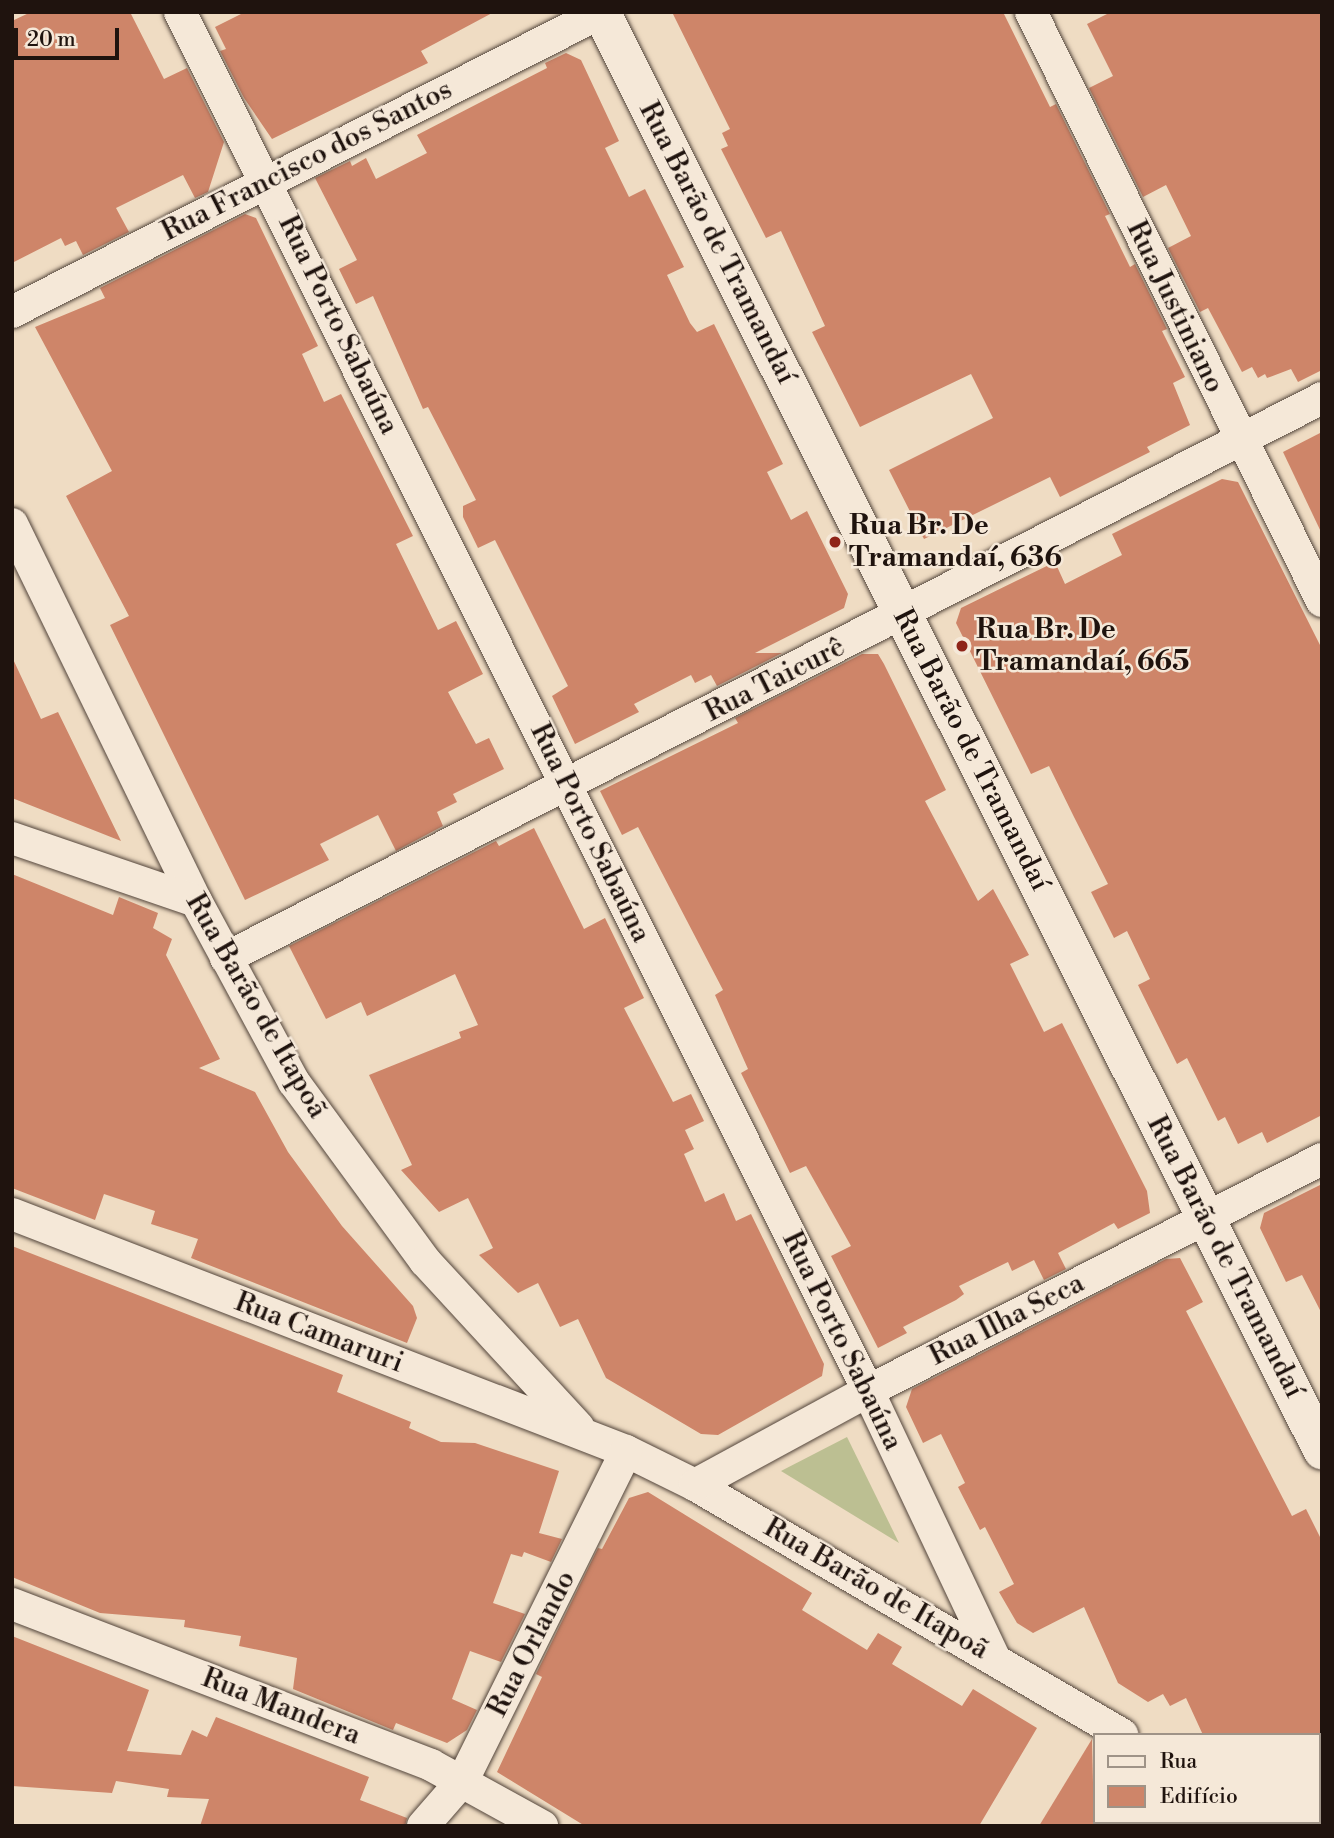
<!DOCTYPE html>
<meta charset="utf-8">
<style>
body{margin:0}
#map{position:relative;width:1334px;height:1838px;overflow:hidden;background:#efdcc3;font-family:"Libre Bodoni",serif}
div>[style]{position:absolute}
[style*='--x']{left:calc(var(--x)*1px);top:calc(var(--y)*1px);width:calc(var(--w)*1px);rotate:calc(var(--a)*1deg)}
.green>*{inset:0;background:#bcbf92}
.building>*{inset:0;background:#ce8569}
.roads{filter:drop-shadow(0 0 2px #53453b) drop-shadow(0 0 2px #53453b)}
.street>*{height:32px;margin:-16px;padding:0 16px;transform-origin:16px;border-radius:16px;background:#f5e8d8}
.secondary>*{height:38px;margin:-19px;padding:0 19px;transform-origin:19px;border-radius:19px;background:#f5e8d8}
.dots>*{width:19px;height:19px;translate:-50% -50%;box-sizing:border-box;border:4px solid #f5e8d8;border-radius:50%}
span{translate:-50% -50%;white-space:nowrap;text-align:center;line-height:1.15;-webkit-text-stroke:5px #f5e8d8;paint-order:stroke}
.street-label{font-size:28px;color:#1f130e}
.poi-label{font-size:28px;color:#1f130e;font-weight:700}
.left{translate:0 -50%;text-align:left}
.frame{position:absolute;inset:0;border:14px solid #1f130e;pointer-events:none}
.legend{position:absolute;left:1093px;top:1733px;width:228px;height:91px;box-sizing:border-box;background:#f5e8d8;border:2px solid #9f9387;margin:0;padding:9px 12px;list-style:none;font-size:21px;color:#1f130e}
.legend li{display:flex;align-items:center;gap:14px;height:35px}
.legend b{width:35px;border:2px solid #9f9387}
.scale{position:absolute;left:14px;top:28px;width:105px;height:32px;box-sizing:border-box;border:4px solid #1f130e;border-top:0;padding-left:9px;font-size:21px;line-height:24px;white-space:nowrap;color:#1f130e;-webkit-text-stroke:5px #f5e8d8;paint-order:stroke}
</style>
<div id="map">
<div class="green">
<i style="clip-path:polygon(847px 1437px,899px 1543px,781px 1471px)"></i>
</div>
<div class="building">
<i style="clip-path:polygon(31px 12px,130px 12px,164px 79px,187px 68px,224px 142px,208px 192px,195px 198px,183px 175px,116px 208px,129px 232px,83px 255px,76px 241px,65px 246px,61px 238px,12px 263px,12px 21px)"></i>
<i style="clip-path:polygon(245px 12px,494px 12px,421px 51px,428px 63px,272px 139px,244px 98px,220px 51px,226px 49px,215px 27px)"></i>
<i style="clip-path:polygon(672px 12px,1003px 12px,1050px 107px,1056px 104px,1110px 214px,1105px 216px,1130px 267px,1135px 264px,1167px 329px,1162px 331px,1185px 377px,1173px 383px,1190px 425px,1147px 447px,1150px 452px,1060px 497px,1050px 477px,924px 539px,889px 470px,993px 418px,971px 374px,860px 427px,812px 332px,825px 326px,781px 231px,766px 238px,721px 149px,728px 146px,722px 133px,730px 129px)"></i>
<i style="clip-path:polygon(1111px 12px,1322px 12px,1322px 370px,1298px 382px,1291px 369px,1267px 378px,1265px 374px,1258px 378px,1252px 367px,1242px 372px,1208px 308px,1200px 312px,1168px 248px,1191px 236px,1166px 185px,1143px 197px,1089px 88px,1113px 76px,1087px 24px)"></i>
<i style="clip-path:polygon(566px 53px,581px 60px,619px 141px,605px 148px,629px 197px,645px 189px,684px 267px,667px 275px,690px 323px,697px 332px,714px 324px,783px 464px,767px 472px,791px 520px,807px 511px,848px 594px,844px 608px,755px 653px,782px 653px,717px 686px,711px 675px,695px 683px,691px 675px,634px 704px,639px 712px,575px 744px,552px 696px,568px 686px,495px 540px,478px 548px,463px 517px,463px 506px,476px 500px,428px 407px,423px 409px,373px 296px,356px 304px,339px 269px,357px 260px,315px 178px,350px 161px,352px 166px,366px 158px,376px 179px,427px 153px,417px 135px,547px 68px,545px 63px)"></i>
<i style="clip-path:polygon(245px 214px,256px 218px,318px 346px,302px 354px,324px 402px,341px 394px,413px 536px,396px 544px,438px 630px,456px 621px,483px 674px,448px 692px,476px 744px,489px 738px,504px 769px,453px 794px,457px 802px,437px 812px,443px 826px,396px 851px,378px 815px,320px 844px,329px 860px,245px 900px,110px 625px,129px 616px,66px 496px,112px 471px,35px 327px,105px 298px,100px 288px)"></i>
<i style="clip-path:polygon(1322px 432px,1322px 534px,1283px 452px)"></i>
<i style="clip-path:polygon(1222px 479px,1238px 482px,1322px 649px,1322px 1115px,1267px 1143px,1262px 1132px,1238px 1144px,1225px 1117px,1218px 1121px,1187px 1058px,1177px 1064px,1138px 985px,1150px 979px,1127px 931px,1114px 938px,1091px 892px,1108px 884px,1074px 817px,1049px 766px,1031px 774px,956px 623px,961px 608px,1055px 562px,1065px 584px,1122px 555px,1112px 534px)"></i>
<i style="clip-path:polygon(862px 654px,878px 654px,884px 664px,946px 790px,925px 801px,978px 901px,993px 889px,1029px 955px,1010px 964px,1044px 1032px,1062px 1023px,1147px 1191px,1150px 1213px,1118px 1229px,1114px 1223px,1058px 1253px,1066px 1269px,1044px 1280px,1034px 1260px,1012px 1271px,1008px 1262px,959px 1286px,964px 1294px,956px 1300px,903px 1327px,907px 1333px,878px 1348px,831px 1256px,851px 1246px,806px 1166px,790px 1173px,741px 1073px,748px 1069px,715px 995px,723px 990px,638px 827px,622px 835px,600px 791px,738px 723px,735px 718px)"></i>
<i style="clip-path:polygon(12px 657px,41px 719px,58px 712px,121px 841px,12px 798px)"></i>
<i style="clip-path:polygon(534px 828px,584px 929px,605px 918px,644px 998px,624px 1008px,673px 1102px,691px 1094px,704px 1121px,685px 1130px,694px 1149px,684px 1154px,705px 1202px,724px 1193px,736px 1221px,751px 1214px,824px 1364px,822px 1376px,718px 1435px,701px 1434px,606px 1378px,578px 1319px,560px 1327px,538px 1283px,518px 1293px,479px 1255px,493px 1248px,468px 1198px,439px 1212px,401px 1170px,412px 1165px,369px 1075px,461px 1038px,459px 1032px,478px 1025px,455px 974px,367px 1016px,361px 1002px,326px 1019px,289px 946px,496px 841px,499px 846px)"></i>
<i style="clip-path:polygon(12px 874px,113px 915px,119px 897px,158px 913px,153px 928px,172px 939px,166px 955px,220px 1059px,199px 1068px,255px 1092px,288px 1152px,342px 1226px,413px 1306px,417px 1318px,407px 1343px,191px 1258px,198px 1239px,151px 1224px,155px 1211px,104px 1194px,95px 1220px,12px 1188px)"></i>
<i style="clip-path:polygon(1322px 1184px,1322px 1314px,1302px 1275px,1286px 1282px,1260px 1228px,1264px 1213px)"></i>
<i style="clip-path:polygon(12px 1246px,343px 1375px,337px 1392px,411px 1422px,409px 1428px,441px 1442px,475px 1443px,559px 1471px,539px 1533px,562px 1539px,551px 1562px,524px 1552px,522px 1557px,511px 1554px,493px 1603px,525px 1614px,501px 1662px,470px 1651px,452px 1699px,477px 1710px,467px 1730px,447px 1743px,396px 1723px,393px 1730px,293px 1689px,297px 1658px,239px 1646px,241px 1636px,184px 1627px,185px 1620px,100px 1613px,12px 1577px)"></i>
<i style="clip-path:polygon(1180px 1258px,1203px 1302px,1186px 1311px,1292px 1516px,1306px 1509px,1322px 1541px,1322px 1735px,1203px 1735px,1186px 1698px,1170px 1706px,1163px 1694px,1148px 1702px,1118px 1683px,1084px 1607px,1033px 1633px,1017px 1623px,999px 1592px,1014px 1584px,985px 1527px,980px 1530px,958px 1487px,965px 1483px,941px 1434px,923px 1443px,906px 1407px,912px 1389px,1166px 1259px)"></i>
<i style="clip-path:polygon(648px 1492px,812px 1593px,802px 1610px,867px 1650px,878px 1633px,902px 1647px,892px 1664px,962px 1706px,973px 1689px,1037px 1728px,979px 1826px,585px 1826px,497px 1772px,542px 1677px,536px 1674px,598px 1548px,602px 1549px,629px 1498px)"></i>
<i style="clip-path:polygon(12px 1636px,149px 1690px,127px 1751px,181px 1755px,192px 1730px,207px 1737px,216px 1717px,369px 1777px,360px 1800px,407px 1818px,405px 1826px,200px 1826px,209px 1799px,167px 1797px,169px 1789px,116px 1781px,112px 1793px,12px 1786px)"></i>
<i style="clip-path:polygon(1092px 1739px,1094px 1826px,1039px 1826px)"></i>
</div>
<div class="roads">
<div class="street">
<i style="--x:180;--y:12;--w:1541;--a:63.48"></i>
<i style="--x:868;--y:1391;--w:293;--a:64.7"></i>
<i style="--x:1031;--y:12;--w:657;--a:63.71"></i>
<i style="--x:12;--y:312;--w:662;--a:-26.95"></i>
<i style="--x:12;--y:524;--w:420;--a:64"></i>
<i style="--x:196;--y:901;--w:206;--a:61.6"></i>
<i style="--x:294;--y:1082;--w:222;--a:53.8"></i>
<i style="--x:425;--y:1261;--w:226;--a:47.3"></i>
<i style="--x:12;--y:838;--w:194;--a:18.9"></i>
<i style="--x:226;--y:958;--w:1231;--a:-27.06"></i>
<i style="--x:12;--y:1214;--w:658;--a:21.11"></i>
<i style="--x:626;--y:1451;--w:77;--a:26.2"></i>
<i style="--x:695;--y:1485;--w:495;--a:30.3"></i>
<i style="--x:695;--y:1485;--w:197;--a:-28.5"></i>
<i style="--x:868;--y:1391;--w:510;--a:-27.07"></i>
<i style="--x:12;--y:1604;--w:449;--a:21"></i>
<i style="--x:431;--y:1765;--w:127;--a:28.8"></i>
<i style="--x:1267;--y:1822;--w:6;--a:39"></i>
<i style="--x:423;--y:1826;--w:61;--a:-49"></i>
<i style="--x:463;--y:1780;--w:367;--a:-63.6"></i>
</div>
<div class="secondary">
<i style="--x:601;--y:12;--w:1609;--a:63.37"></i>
</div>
</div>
<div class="dots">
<i style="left:835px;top:542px;background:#8f2418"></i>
<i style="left:962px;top:646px;background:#8f2418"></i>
</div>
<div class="street-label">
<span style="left:307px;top:161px;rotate:-27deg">Rua Francisco dos Santos</span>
<span style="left:717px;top:243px;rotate:63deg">Rua Barão de Tramandaí</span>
<span style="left:1175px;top:307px;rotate:64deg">Rua Justiniano</span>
<span style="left:338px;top:325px;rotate:64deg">Rua Porto Sabaúna</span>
<span style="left:775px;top:680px;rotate:-27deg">Rua Taicurê</span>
<span style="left:971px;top:750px;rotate:63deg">Rua Barão de Tramandaí</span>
<span style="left:590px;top:833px;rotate:64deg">Rua Porto Sabaúna</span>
<span style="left:256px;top:1006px;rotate:60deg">Rua Barão de Itapoã</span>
<span style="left:1225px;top:1257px;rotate:63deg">Rua Barão de Tramandaí</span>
<span style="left:1007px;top:1320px;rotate:-27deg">Rua Ilha Seca</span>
<span style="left:319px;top:1333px;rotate:21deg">Rua Camaruri</span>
<span style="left:842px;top:1341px;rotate:64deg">Rua Porto Sabaúna</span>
<span style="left:876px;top:1589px;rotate:30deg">Rua Barão de Itapoã</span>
<span style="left:532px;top:1644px;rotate:-63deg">Rua Orlando</span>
<span style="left:281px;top:1707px;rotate:21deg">Rua Mandera</span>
</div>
<div class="poi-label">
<span class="left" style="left:849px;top:542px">Rua Br. De<br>Tramandaí, 636</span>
<span class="left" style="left:976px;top:646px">Rua Br. De<br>Tramandaí, 665</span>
</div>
<div class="frame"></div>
<ul class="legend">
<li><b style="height:9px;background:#f5e8d8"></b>Rua</li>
<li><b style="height:19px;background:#ce8569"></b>Edifício</li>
</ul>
<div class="scale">20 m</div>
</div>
